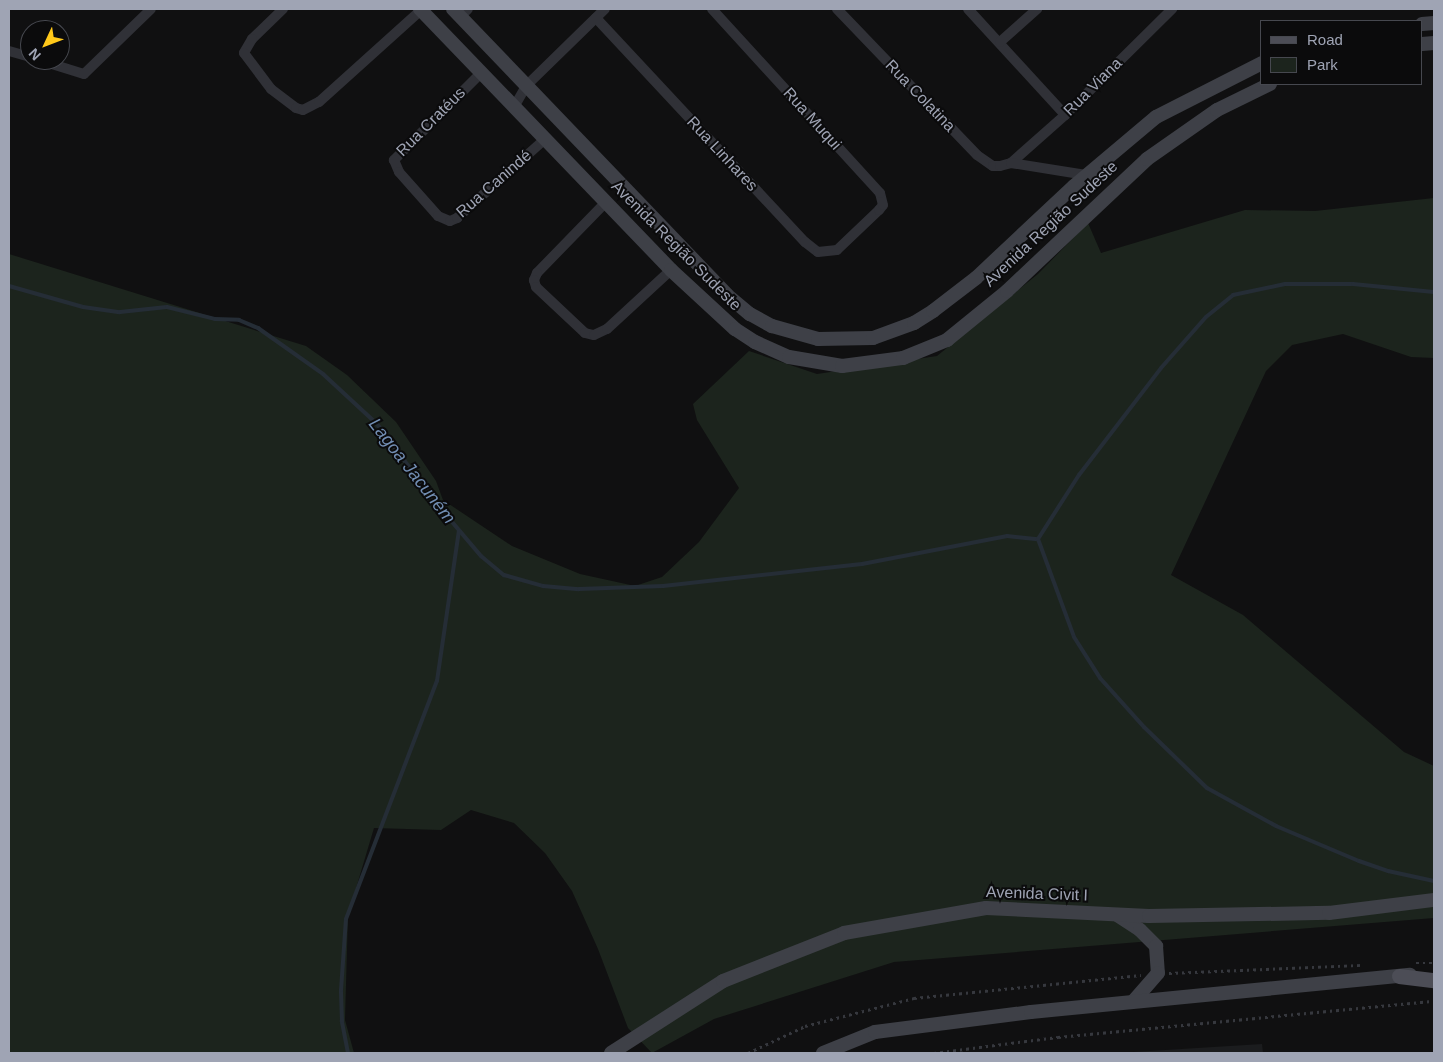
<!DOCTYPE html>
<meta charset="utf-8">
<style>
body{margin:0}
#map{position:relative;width:1443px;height:1062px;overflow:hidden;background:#101011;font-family:Arial,sans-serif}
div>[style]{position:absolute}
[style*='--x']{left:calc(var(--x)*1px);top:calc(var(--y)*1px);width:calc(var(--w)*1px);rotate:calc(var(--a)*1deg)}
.built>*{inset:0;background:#1b1c1e}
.green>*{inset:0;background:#1c241d}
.stream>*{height:4px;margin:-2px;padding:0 2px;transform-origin:2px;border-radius:2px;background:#252d36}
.path>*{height:2.5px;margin-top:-1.25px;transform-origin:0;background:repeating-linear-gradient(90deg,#36383e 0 2.5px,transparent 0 6.5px)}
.street>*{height:10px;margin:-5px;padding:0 5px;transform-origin:5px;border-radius:5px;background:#303137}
.secondary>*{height:14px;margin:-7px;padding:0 7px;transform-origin:7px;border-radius:7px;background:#3e4047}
.primary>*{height:15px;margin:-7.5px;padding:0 7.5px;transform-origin:7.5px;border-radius:7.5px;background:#4c4d56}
span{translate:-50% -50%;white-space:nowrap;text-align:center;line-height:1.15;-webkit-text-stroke:4px #0b0b0c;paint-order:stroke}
.street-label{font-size:16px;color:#9fa4b4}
.water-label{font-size:18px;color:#728eb3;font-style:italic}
.frame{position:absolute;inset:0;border:10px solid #9fa4b4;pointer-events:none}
.legend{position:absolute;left:1260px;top:20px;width:162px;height:65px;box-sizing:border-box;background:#0b0b0c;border:1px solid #46484f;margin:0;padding:6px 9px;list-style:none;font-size:15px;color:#9fa4b4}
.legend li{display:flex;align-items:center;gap:10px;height:25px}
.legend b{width:25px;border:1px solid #46484f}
.north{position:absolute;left:20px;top:20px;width:50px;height:50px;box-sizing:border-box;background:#0b0b0c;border:1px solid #46484f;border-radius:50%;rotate:227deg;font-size:14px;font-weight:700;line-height:20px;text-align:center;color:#9fa4b4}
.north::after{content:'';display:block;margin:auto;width:18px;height:22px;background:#ffc81a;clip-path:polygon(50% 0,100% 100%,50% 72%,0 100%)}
</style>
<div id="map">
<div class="built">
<i style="clip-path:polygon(1262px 1044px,1263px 1053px,1117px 1053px)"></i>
</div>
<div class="green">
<i style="clip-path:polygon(1434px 198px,1434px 358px,1411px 357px,1343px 334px,1292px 345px,1266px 371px,1171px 575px,1243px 615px,1404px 752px,1434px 766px,1434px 918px,894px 962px,714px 1019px,652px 1053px,628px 1028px,598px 949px,572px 891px,545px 853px,514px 823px,471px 810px,441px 830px,374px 828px,348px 915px,345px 1020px,354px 1053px,9px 1053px,9px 254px,306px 346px,347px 375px,396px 422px,436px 481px,443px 500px,512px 546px,580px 574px,635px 586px,662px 577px,699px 542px,739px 488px,697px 420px,693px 404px,749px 351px,817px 374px,937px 356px,1038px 274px,1088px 223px,1101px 253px,1245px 210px,1315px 211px)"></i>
</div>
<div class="stream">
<i style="--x:9;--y:286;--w:77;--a:15.8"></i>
<i style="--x:83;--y:307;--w:37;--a:8"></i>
<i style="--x:120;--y:312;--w:47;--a:-6.1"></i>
<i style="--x:167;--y:307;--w:49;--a:14"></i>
<i style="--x:215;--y:319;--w:24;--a:2"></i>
<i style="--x:239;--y:320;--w:21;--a:23"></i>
<i style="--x:258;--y:328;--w:80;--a:35.3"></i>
<i style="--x:323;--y:374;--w:74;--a:42.8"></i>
<i style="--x:377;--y:424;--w:99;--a:53.2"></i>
<i style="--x:436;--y:503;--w:70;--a:49.7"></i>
<i style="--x:481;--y:556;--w:30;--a:40"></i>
<i style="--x:504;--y:575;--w:41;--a:15.8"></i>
<i style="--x:543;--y:586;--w:36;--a:5"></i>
<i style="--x:579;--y:589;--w:84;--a:-2"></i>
<i style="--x:663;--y:586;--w:200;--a:-6.3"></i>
<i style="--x:862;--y:564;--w:148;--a:-10.9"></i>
<i style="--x:1007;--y:536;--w:31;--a:6"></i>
<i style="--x:1038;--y:539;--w:104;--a:69.8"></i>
<i style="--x:1074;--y:637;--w:49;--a:57.6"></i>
<i style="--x:1100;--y:678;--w:66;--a:48.1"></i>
<i style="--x:1144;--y:727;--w:88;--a:44.1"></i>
<i style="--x:1207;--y:788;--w:79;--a:28.8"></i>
<i style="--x:1276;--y:826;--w:90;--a:22.9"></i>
<i style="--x:1359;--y:861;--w:31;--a:19"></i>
<i style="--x:1388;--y:871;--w:47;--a:12.3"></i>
<i style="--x:1038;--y:539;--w:76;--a:-57.4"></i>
<i style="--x:1079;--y:475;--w:135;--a:-52.5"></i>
<i style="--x:1161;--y:368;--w:68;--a:-48.6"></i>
<i style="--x:1206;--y:317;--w:35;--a:-39"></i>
<i style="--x:1233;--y:295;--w:53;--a:-11.9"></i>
<i style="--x:1285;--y:284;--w:68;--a:0"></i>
<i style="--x:1353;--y:284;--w:81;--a:5.6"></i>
<i style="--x:348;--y:1053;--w:33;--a:-101"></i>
<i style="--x:342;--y:1021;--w:31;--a:-92"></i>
<i style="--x:341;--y:990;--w:71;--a:-86"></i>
<i style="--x:346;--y:919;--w:255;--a:-69.1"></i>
<i style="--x:437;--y:681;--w:152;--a:-81.7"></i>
</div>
<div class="path">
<i style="--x:1416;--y:963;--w:18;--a:0"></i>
<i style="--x:1169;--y:973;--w:194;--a:-2.4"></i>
<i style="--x:748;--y:1053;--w:63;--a:-25.3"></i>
<i style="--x:805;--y:1026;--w:113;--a:-14.4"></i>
<i style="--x:914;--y:998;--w:228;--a:-5.8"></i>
<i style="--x:934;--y:1053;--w:125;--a:-7.4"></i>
<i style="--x:1058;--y:1037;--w:378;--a:-5.5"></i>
</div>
<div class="street">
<i style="--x:283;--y:9;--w:43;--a:135.9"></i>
<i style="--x:252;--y:39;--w:16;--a:120"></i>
<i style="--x:244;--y:53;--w:45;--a:53.1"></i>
<i style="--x:271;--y:89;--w:31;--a:37"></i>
<i style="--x:296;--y:108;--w:7;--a:16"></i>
<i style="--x:303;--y:110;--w:18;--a:-27"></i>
<i style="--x:319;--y:102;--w:137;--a:-42"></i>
<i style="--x:837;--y:9;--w:202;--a:46.2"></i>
<i style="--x:977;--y:155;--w:19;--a:35"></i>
<i style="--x:993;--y:166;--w:7;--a:0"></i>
<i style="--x:1000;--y:166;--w:11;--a:-15"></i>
<i style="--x:1011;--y:163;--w:72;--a:-41.6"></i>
<i style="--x:1065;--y:115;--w:151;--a:-44.7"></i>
<i style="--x:968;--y:9;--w:144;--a:47.5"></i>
<i style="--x:460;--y:17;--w:11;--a:-45"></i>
<i style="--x:596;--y:18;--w:306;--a:47"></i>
<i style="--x:805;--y:242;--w:16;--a:38"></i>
<i style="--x:818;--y:252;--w:19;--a:-6"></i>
<i style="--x:837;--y:250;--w:58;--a:-43.6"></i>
<i style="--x:879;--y:210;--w:6;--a:-51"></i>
<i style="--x:883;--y:205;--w:12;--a:-104"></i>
<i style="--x:880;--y:193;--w:249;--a:-132.4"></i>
<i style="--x:1000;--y:42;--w:50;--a:-41.7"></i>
<i style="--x:9;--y:51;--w:22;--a:16"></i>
<i style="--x:39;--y:60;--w:47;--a:17.3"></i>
<i style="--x:84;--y:74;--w:93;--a:-44.1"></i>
<i style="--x:480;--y:74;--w:122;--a:135"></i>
<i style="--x:394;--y:160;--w:13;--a:67"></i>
<i style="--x:399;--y:172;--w:59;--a:48.4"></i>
<i style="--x:438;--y:216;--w:13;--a:23"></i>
<i style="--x:450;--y:221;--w:8;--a:-23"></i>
<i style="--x:457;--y:218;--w:117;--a:-41.9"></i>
<i style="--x:514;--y:107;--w:24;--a:-60"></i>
<i style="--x:526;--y:86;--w:110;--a:-44.3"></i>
<i style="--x:1011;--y:163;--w:76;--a:9.1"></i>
<i style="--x:606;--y:202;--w:99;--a:134.2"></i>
<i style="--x:537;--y:273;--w:8;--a:113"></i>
<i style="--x:534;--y:280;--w:7;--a:74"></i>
<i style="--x:536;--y:287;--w:67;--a:43.2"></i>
<i style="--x:585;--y:333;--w:9;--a:13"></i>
<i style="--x:594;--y:335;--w:14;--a:-25"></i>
<i style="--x:607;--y:329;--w:87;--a:-42.7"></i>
</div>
<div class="secondary">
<i style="--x:420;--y:9;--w:362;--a:46.1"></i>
<i style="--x:671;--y:270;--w:87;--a:42.7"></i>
<i style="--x:735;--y:329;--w:24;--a:33"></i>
<i style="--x:755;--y:342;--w:37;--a:24"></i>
<i style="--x:789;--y:357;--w:54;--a:9.6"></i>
<i style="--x:842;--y:366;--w:62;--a:-7.5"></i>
<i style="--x:903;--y:358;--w:48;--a:-22.2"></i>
<i style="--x:947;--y:340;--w:77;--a:-39.2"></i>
<i style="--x:1007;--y:291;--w:192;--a:-43.3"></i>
<i style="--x:1147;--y:159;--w:85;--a:-35"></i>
<i style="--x:1217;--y:110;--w:59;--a:-26.1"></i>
<i style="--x:453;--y:9;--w:396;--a:46.2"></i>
<i style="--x:727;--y:295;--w:30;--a:40"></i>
<i style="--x:750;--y:314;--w:25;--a:29"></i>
<i style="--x:772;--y:326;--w:48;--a:15.8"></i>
<i style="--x:818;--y:339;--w:55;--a:-1"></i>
<i style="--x:873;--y:338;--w:44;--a:-20.1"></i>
<i style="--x:914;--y:323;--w:22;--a:-32"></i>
<i style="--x:933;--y:311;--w:54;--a:-37.5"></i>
<i style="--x:976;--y:278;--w:134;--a:-43.2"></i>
<i style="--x:1074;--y:186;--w:107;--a:-40.1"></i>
<i style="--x:1156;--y:117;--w:119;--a:-27"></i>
<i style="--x:1422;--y:24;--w:12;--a:-5"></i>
<i style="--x:1422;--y:44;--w:12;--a:-5"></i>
<i style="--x:1117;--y:915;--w:27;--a:33"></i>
<i style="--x:1140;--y:930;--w:23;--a:45"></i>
<i style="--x:1156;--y:946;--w:27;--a:86"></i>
<i style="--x:1158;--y:973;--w:37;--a:131"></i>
<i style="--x:611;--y:1053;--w:133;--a:-32.7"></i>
<i style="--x:723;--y:981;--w:130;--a:-21.6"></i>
<i style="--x:844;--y:933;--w:144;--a:-10"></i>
<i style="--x:986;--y:908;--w:163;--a:2.8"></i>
<i style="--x:1149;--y:916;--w:180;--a:-1"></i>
<i style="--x:1329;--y:913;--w:106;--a:-7.1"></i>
<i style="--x:823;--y:1053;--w:56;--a:-22"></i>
<i style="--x:875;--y:1032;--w:157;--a:-7.3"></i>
<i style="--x:1031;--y:1012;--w:381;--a:-5.6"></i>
</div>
<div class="primary">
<i style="--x:1399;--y:976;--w:35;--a:7"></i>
</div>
<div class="street-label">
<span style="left:1093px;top:87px;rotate:-45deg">Rua Viana</span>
<span style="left:920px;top:96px;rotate:46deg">Rua Colatina</span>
<span style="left:812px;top:119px;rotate:48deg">Rua Muqui</span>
<span style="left:431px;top:122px;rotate:-45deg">Rua Cratéus</span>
<span style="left:722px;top:154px;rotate:47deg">Rua Linhares</span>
<span style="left:494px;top:184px;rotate:-41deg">Rua Canindé</span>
<span style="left:1051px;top:224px;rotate:-43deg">Avenida Região Sudeste</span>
<span style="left:676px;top:246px;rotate:45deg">Avenida Região Sudeste</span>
<span style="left:1037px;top:894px;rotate:2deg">Avenida Civit I</span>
</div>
<div class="water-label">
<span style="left:412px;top:471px;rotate:52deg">Lagoa Jacuném</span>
</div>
<div class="frame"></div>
<ul class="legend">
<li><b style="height:6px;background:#4c4d56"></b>Road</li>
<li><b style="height:14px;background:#1c241d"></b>Park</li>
</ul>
<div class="north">N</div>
</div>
